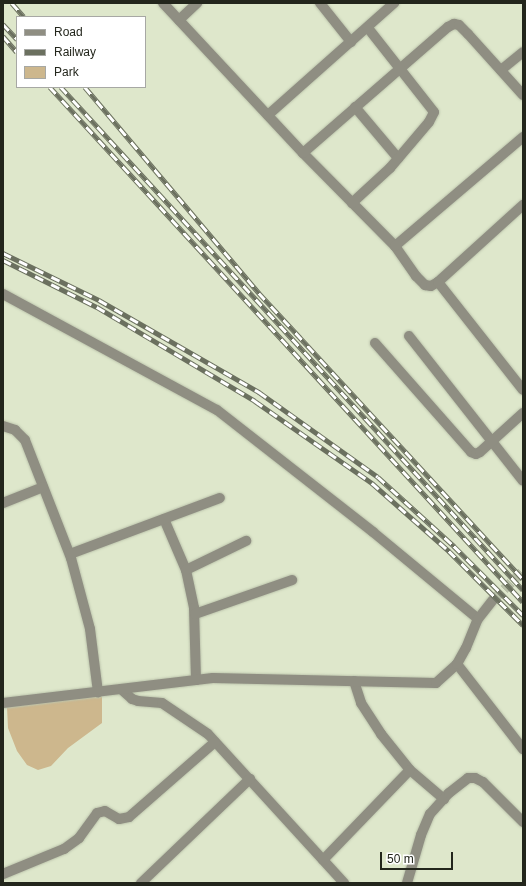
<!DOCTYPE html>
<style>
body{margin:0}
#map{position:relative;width:526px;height:886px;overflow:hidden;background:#dee7cb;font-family:Arial,sans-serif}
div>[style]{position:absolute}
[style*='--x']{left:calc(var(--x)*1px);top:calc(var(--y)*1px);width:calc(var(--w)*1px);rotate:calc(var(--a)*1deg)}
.green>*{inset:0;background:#cdb78d}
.minor-tunnel>*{height:10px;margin-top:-5px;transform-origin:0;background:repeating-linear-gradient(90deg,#b9c0a8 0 10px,transparent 0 15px)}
.roads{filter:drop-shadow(0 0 1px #bcc4ac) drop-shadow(0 0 1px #bcc4ac)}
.minor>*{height:10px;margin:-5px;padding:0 5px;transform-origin:5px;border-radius:5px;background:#8f8e82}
.rail>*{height:4.5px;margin-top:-2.25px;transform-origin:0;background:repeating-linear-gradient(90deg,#fff 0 9px,#6b705f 0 18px);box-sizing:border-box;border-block:1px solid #6b705f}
span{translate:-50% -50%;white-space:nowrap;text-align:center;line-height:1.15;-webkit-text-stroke:3.5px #fff;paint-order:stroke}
.frame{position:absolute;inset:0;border:4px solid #23261c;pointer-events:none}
.legend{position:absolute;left:16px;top:16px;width:130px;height:72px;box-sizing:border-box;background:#fff;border:1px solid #a7a8a4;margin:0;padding:5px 7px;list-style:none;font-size:12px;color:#23261c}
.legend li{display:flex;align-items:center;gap:8px;height:20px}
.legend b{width:20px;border:1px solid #a7a8a4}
.scale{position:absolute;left:380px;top:852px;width:73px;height:18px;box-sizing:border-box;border:2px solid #23261c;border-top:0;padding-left:5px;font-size:12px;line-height:14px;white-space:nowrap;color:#23261c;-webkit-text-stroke:3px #fff;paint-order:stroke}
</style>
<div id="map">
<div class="green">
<i style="clip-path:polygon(102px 695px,102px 723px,68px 748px,51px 766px,38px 770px,27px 765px,17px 751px,8px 728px,7px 707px)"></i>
</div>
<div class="minor-tunnel">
<i style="--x:493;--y:600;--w:42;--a:-44"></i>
</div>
<div class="roads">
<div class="minor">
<i style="--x:163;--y:3;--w:205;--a:47"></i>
<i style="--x:303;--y:153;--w:131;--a:45.3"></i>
<i style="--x:395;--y:246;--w:37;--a:55"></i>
<i style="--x:416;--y:276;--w:13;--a:45"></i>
<i style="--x:425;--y:285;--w:6;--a:9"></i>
<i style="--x:431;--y:286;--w:8;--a:-30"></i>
<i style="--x:438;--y:282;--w:115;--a:-42.2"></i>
<i style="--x:320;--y:3;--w:50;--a:51.5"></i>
<i style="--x:179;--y:20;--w:25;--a:-43"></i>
<i style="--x:501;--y:70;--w:28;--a:-39"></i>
<i style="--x:355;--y:107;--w:67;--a:49.9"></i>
<i style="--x:268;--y:115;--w:169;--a:-41.6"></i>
<i style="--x:303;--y:153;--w:192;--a:-41"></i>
<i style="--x:448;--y:27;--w:7;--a:-27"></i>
<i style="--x:454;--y:24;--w:5;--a:11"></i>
<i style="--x:459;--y:25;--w:13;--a:45"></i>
<i style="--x:468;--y:34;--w:82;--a:48"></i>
<i style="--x:352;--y:203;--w:52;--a:-42.6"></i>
<i style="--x:390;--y:168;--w:60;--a:-49.7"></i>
<i style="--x:429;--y:122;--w:11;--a:-63"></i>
<i style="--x:434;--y:112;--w:107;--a:-128.2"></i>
<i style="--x:395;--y:246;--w:168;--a:-40.4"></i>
<i style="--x:438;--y:282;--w:137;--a:51.8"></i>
<i style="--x:3;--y:294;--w:243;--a:28.5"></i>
<i style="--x:217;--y:410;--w:198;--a:38"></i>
<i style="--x:373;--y:532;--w:136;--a:39.6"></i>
<i style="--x:409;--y:336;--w:184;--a:51.8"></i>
<i style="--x:375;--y:343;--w:145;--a:48.6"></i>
<i style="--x:471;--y:452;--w:5;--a:22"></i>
<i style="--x:476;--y:454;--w:4;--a:-27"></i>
<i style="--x:480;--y:452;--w:58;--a:-42.2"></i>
<i style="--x:3;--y:426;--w:13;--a:18"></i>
<i style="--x:15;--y:430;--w:14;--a:45"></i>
<i style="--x:25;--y:440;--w:127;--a:68.7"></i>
<i style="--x:71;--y:558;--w:73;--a:75"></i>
<i style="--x:90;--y:629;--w:64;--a:82.8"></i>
<i style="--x:3;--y:503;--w:43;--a:-21.8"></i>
<i style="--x:164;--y:519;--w:56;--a:66.7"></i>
<i style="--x:186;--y:570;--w:39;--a:78"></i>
<i style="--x:194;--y:608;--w:72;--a:88.4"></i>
<i style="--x:70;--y:554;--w:160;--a:-20.5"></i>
<i style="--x:186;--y:570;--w:67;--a:-25.8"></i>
<i style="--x:195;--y:614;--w:103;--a:-19.3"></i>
<i style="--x:457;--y:664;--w:108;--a:52.2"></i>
<i style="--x:354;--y:681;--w:23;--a:72"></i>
<i style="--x:361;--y:703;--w:37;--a:57"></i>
<i style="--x:381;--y:734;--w:46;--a:51.1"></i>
<i style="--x:410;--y:770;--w:45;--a:40.5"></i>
<i style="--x:121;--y:689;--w:15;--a:42"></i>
<i style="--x:132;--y:699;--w:6;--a:18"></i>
<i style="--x:138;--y:701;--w:24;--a:5"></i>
<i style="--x:162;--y:703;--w:55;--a:34"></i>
<i style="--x:208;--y:734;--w:202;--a:47.6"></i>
<i style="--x:3;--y:703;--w:211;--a:-6.8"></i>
<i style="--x:213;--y:678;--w:223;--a:1.3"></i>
<i style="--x:436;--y:683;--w:28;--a:-42"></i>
<i style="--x:457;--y:664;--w:18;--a:-61"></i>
<i style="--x:466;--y:648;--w:31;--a:-68"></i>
<i style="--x:478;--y:619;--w:24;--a:-52"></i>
<i style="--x:323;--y:860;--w:125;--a:-46"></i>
<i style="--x:3;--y:874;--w:66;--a:-22.3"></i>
<i style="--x:64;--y:849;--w:19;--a:-36"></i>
<i style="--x:79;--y:838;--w:31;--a:-54"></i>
<i style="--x:97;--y:813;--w:8;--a:-14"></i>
<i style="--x:105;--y:811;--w:16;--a:30"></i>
<i style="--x:119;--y:819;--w:10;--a:-11"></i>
<i style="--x:129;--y:817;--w:114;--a:-41.1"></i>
<i style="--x:141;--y:883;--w:151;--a:-43.7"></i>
<i style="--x:407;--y:883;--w:50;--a:-73.7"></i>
<i style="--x:421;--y:835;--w:23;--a:-67"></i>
<i style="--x:430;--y:814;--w:28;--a:-48"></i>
<i style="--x:449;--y:793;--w:24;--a:-38"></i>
<i style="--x:468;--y:778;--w:7;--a:0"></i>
<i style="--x:475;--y:778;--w:9;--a:27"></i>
<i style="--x:483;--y:782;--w:57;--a:45"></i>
</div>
</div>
<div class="rail">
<i style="--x:12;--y:3;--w:18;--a:49"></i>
<i style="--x:3;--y:24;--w:21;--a:47"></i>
<i style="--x:3;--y:36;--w:21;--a:49"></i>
<i style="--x:50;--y:87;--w:699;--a:47.43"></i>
<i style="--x:61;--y:87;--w:683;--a:47.43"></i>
<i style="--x:85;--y:87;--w:270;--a:49.8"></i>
<i style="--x:259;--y:293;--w:389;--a:47.3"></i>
<i style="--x:3;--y:253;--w:107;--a:26.1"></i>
<i style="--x:99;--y:300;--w:185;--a:29.9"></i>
<i style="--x:259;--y:392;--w:146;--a:35.5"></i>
<i style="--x:378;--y:477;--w:103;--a:42.2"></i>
<i style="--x:454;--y:546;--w:98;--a:45"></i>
<i style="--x:3;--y:260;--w:105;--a:26.6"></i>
<i style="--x:97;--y:307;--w:184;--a:30.7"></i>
<i style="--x:255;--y:401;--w:143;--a:35"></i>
<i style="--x:372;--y:483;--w:103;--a:41.4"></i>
<i style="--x:449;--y:551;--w:105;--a:45"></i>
</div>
<div class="frame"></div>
<ul class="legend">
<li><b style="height:5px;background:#8f8e82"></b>Road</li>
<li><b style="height:5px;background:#6b705f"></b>Railway</li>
<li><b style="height:11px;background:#cdb78d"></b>Park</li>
</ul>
<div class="scale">50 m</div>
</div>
